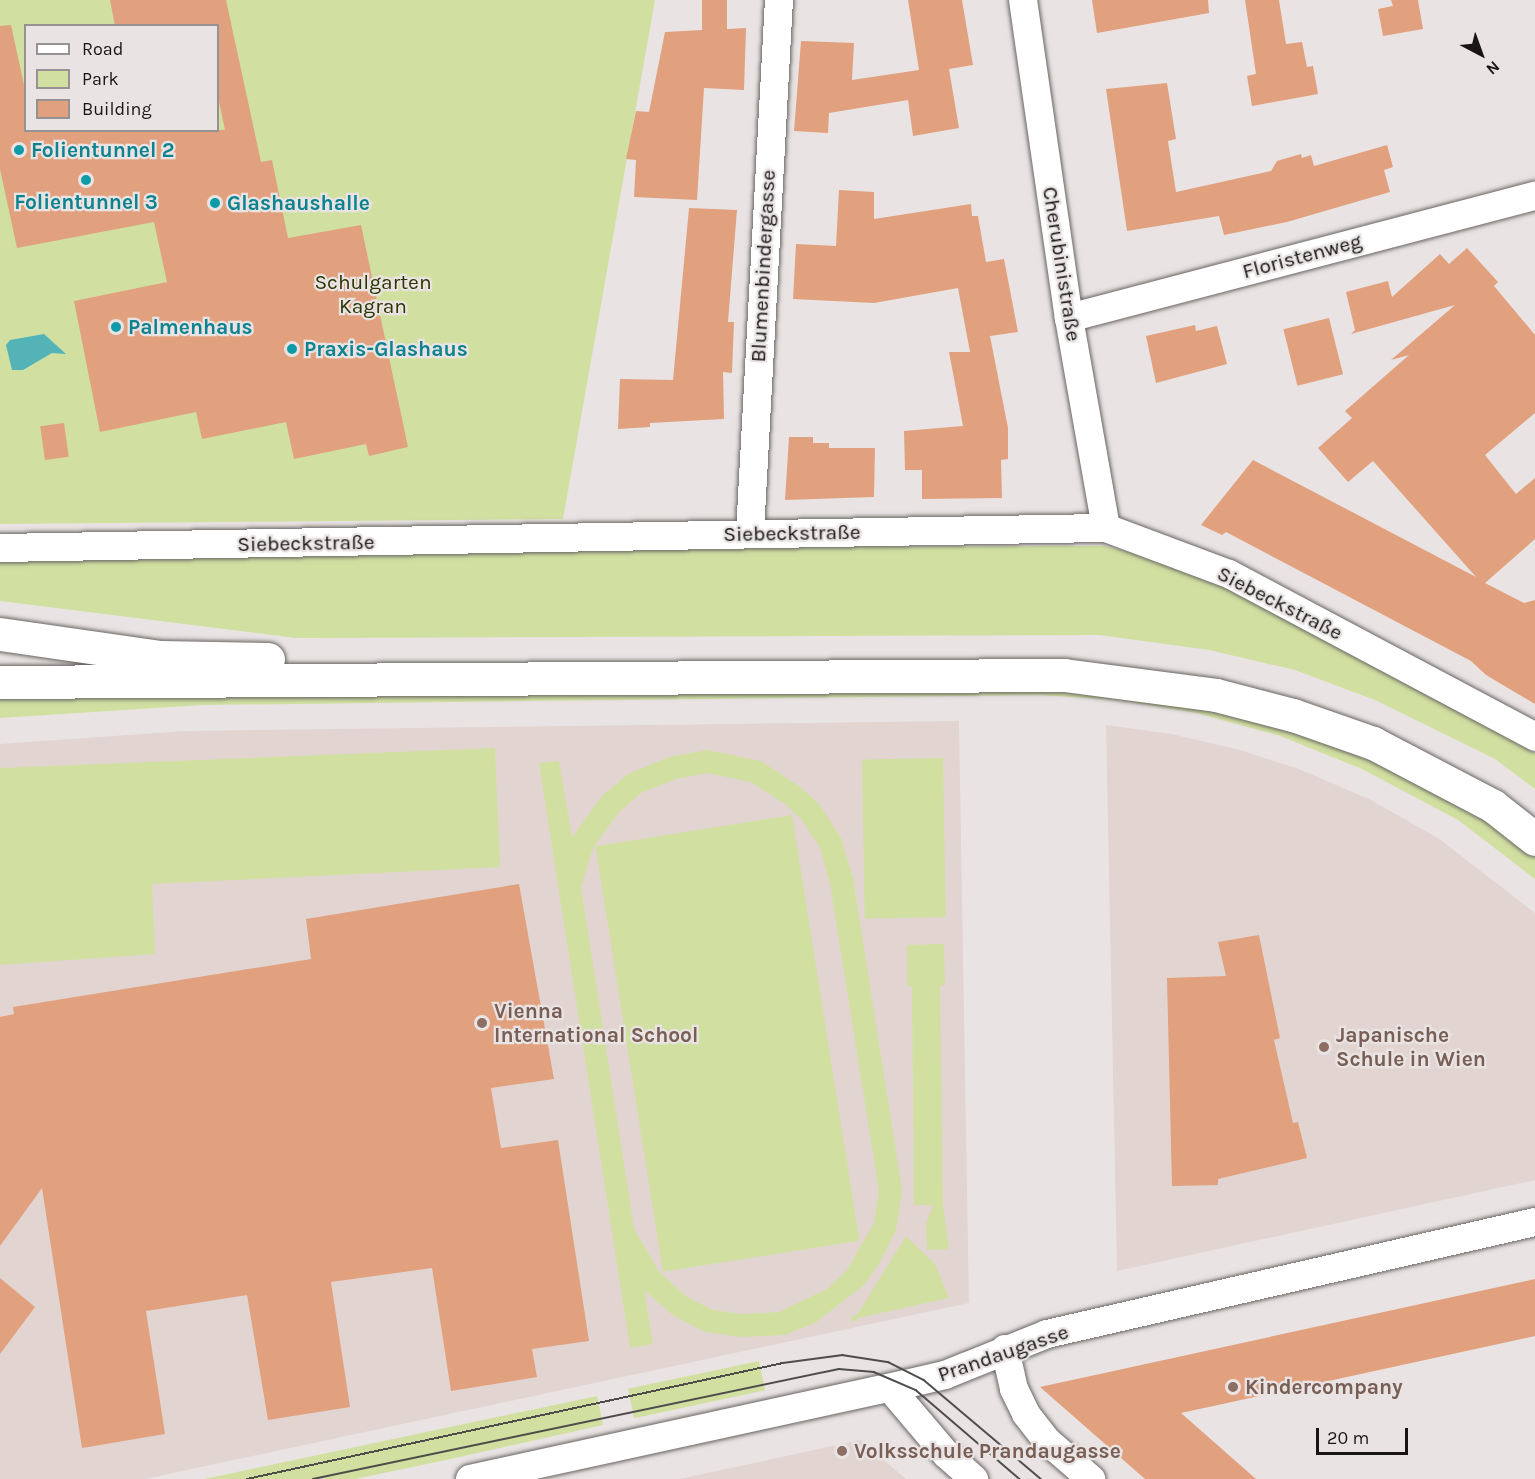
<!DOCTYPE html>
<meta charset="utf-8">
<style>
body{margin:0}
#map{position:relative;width:1535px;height:1479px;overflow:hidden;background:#e9e4e3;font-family:Karla,sans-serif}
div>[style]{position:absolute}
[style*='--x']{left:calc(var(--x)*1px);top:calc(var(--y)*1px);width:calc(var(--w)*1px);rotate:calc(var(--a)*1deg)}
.built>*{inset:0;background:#e2d5d1}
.green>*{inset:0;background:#d1e0a1;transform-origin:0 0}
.water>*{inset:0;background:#53b3b7}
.building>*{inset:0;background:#e1a07e;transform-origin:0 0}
.roads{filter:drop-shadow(0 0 2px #696563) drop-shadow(0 0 2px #696563)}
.street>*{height:28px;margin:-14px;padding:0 14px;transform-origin:14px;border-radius:14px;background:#fff}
.primary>*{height:33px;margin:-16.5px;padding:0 16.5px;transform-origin:16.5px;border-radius:16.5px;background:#fff}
.tram>*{height:1.5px;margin:-0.75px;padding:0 0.75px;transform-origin:0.75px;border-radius:0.75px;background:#4f4d4c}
.dots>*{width:16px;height:16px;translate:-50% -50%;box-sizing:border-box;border:3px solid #e9e4e3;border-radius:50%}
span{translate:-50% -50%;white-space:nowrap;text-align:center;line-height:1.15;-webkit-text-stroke:4.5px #e9e4e3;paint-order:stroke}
.culture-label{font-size:21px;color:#0d838f;font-weight:700}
.left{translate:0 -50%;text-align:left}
.street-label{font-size:21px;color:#171615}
.park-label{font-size:21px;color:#2d3601}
.education-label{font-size:21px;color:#785e54;font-weight:700}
.legend{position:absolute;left:24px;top:24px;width:195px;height:108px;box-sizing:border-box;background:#e9e4e3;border:2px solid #959291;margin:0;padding:8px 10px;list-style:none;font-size:18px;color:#171615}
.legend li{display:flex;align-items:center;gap:12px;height:30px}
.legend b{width:30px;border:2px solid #959291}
.north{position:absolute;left:1451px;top:24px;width:60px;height:60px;-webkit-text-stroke:4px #e9e4e3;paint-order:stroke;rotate:139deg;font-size:16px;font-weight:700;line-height:24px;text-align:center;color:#171615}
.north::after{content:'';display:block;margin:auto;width:21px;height:27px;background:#171615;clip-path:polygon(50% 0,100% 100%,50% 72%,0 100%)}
.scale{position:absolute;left:1316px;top:1428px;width:92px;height:27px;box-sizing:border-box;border:3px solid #171615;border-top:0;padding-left:8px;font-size:18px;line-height:21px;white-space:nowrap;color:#171615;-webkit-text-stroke:4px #e9e4e3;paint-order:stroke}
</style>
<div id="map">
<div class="built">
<i style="clip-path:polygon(959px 721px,969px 1303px,145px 1479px,0 1479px,0 744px,185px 731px)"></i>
<i style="clip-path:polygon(1106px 725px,1172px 734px,1240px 750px,1299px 769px,1369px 799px,1438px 838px,1535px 913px,1535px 1180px,1117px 1271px)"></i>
<i style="clip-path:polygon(860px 1440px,906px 1479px,679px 1479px,759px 1462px)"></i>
</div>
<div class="green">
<i style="clip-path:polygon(evenodd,0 0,655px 0,563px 519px,0 524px,0 0,26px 26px,218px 26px,218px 130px,26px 130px,26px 26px)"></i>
<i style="clip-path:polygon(1104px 546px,1156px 559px,1221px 583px,1535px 753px,1535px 789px,1495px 759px,1375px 700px,1295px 670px,1209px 650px,1099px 635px,296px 638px,0 601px,0 561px,751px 547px)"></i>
<i style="clip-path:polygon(1067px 685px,1254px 711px,1437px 784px,1535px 851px,1535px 879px,1458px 820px,1362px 769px,1280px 736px,1196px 713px,1118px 700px,1039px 695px,202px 705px,0 718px,0 695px)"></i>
<i style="clip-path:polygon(495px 748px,500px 867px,152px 884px,155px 954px,0 965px,0 768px)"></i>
<i style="clip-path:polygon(evenodd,707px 750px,761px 761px,799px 786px,820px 805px,841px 838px,853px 878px,902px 1190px,896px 1230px,880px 1262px,864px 1285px,815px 1323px,784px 1335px,741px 1337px,705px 1332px,674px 1316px,644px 1290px,653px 1344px,630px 1348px,539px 763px,559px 761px,572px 837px,602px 796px,628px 774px,669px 757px,707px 750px,707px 773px,751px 782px,785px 804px,802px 820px,820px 848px,830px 884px,879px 1191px,874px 1223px,847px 1270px,827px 1289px,779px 1312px,742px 1314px,713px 1310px,687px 1297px,659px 1272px,634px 1228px,581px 887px,593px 848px,619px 812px,641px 793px,676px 779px,707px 773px)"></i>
<i style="left:943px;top:758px;width:159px;height:81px;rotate:89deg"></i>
<i style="left:792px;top:815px;width:431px;height:199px;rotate:81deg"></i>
<i style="clip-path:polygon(944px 944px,945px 985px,940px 986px,943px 1205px,949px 1249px,927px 1250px,926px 1224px,933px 1205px,914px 1205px,912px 987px,907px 986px,907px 945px)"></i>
<i style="clip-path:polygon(906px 1236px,935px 1264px,949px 1298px,858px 1318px,852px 1323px,851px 1316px,857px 1315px)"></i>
<i style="left:759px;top:1361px;width:30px;height:134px;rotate:78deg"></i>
<i style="clip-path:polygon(597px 1396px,603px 1425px,446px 1460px,355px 1479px,204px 1479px)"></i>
</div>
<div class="water">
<i style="clip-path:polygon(44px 334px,66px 354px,52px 353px,23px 370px,12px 370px,6px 345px,10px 340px)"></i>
</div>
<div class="building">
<i style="clip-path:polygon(110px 0,226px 0,261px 162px,272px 160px,288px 238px,361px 225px,408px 447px,369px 456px,366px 444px,294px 459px,286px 422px,202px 439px,196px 412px,100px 432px,74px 301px,167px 282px,154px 222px,17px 248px,0 169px,0 26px,11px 25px,26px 94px,26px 130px,225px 130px,218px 97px,218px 26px,115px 26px)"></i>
<i style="clip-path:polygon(702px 0,727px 0,727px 29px,746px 28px,744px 90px,704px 88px,697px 200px,634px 197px,636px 160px,626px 159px,636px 111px,649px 112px,665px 32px,702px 30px)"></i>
<i style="clip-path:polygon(908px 0,962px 0,973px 65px,949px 69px,959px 128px,913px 136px,908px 100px,829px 113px,828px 133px,794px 131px,801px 41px,854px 43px,852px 80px,919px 70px)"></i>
<i style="clip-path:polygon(1092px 0,1208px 0,1209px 13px,1097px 33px)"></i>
<i style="clip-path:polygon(1245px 0,1279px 0,1286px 44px,1302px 42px,1307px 67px,1313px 66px,1318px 94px,1252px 106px,1247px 76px,1256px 74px)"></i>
<i style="clip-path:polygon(1391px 0,1418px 0,1423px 29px,1383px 36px,1378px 9px,1393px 6px)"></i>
<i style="clip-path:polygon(1167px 83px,1176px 139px,1168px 141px,1176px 192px,1271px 171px,1277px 161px,1301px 154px,1302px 158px,1311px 155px,1314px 166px,1387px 145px,1393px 167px,1384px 170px,1390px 192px,1287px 222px,1224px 235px,1219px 216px,1127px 231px,1106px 89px)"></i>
<i style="clip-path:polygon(839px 190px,874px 192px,874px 219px,971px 204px,972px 216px,978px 216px,986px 262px,1004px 259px,1018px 332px,990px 336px,1008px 428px,1008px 459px,1001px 460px,1002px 498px,922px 499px,922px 470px,905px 470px,904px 431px,963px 426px,949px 352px,970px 352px,958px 288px,874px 303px,793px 299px,796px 244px,836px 246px)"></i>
<i style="clip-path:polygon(689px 208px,737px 210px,728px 322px,734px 322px,732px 373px,723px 372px,724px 419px,650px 423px,650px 427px,618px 429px,620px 379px,673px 380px)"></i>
<i style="clip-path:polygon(1467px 248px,1498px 282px,1494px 286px,1535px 335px,1535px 413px,1485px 455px,1516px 494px,1535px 478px,1535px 539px,1485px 583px,1524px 603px,1535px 600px,1535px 704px,1486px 675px,1471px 661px,1226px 532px,1222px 535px,1201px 525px,1253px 460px,1476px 577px,1373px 461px,1348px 482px,1318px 448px,1352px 418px,1345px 411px,1409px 355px,1391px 360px,1455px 305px,1351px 334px,1355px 330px,1346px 292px,1388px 281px,1392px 297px,1440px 254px,1449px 264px)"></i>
<i style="left:1329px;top:318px;width:58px;height:47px;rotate:76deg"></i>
<i style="clip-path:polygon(1195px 325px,1196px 331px,1217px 326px,1227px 364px,1156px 383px,1146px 336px)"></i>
<i style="left:64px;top:423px;width:34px;height:24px;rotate:82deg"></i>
<i style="clip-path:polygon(789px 437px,813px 437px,813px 443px,829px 443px,829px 448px,875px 448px,874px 497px,785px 500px)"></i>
<i style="clip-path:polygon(519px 884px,554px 1079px,491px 1088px,501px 1148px,558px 1140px,589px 1341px,532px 1349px,537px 1377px,451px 1391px,432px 1268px,331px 1282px,350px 1407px,268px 1420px,247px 1295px,146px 1311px,165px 1434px,82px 1448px,42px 1188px,0 1246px,0 1017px,14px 1014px,13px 1007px,311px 959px,306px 919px)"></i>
<i style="clip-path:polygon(1259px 935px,1280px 1038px,1274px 1040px,1293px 1123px,1298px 1122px,1307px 1158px,1218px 1179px,1218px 1185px,1172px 1186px,1167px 978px,1226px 976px,1218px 942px)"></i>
<i style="clip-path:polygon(0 1278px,35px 1307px,0 1354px)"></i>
<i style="clip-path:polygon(1535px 1279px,1535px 1336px,1181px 1413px,1256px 1479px,1145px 1479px,1040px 1387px)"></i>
</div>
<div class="roads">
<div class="street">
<i style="--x:1023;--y:0;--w:321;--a:81.8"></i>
<i style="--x:1069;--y:318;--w:213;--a:80"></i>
<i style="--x:1069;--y:318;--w:482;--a:-14.7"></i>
<i style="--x:750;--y:533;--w:534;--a:-86.89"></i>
<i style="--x:0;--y:548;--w:1106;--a:-1.04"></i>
<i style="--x:1106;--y:528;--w:131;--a:20.5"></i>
<i style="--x:1229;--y:574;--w:347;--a:28"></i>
<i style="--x:1005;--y:1349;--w:41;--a:77.3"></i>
<i style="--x:1014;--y:1389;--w:28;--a:64"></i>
<i style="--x:1026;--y:1414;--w:33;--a:52"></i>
<i style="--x:1046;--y:1440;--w:60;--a:40.9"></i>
<i style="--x:890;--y:1388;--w:87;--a:49.7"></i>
<i style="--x:946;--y:1454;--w:38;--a:42"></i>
<i style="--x:470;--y:1479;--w:446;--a:-12.3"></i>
<i style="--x:906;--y:1384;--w:40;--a:-13"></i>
<i style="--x:945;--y:1375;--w:110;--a:-21.9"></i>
<i style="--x:1047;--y:1334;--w:501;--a:-12.93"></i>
</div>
<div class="primary">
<i style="--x:0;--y:634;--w:162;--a:8.2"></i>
<i style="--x:160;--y:657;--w:108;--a:1.1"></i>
<i style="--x:0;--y:682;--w:1064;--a:-0.38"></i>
<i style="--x:1064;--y:675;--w:153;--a:7.5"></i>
<i style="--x:1216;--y:695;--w:80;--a:14.6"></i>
<i style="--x:1293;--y:715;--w:85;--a:19.3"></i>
<i style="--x:1373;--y:743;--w:136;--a:27.7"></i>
<i style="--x:1493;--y:806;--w:53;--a:38.2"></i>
</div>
</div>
<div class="tram">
<i style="--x:247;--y:1479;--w:548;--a:-12.21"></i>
<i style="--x:783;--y:1363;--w:60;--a:-7.7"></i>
<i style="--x:842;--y:1355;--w:47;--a:8.7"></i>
<i style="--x:888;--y:1362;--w:40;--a:26.6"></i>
<i style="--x:924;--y:1380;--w:153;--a:40.2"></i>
<i style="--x:313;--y:1479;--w:537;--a:-11.81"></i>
<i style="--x:839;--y:1369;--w:35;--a:5"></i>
<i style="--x:874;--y:1372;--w:46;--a:23.2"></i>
<i style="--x:916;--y:1390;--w:137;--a:40.6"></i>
</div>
<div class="dots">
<i style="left:19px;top:150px;background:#0f9aa8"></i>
<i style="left:86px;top:180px;background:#0f9aa8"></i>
<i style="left:215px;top:203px;background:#0f9aa8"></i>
<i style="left:116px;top:327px;background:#0f9aa8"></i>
<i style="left:292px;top:349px;background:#0f9aa8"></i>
<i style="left:482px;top:1023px;background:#8d6e63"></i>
<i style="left:1324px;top:1047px;background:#8d6e63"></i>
<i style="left:1233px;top:1387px;background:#8d6e63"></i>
<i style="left:842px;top:1451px;background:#8d6e63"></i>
</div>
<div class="culture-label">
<span class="left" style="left:31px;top:150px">Folientunnel 2</span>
<span style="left:86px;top:202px">Folientunnel 3</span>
<span class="left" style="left:227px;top:203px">Glashaushalle</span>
<span class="left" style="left:128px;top:327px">Palmenhaus</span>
<span class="left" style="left:304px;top:349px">Praxis-Glashaus</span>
</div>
<div class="street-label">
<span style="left:1302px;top:256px;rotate:-15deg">Floristenweg</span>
<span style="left:1062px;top:264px;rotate:81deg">Cherubinistraße</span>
<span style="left:763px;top:266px;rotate:-87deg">Blumenbindergasse</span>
<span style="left:792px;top:533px;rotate:-1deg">Siebeckstraße</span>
<span style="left:306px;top:543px;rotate:-1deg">Siebeckstraße</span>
<span style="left:1280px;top:603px;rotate:27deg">Siebeckstraße</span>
<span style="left:1003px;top:1353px;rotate:-19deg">Prandaugasse</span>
</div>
<div class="park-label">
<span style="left:373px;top:294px">Schulgarten<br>Kagran</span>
</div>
<div class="education-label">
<span class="left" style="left:494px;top:1023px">Vienna<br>International School</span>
<span class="left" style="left:1336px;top:1047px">Japanische<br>Schule in Wien</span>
<span class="left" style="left:1245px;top:1387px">Kindercompany</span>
<span class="left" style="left:854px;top:1451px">Volksschule Prandaugasse</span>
</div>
<ul class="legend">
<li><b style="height:8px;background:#fff"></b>Road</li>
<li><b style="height:16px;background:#d1e0a1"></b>Park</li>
<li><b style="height:16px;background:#e1a07e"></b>Building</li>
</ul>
<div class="north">N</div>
<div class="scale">20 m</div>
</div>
